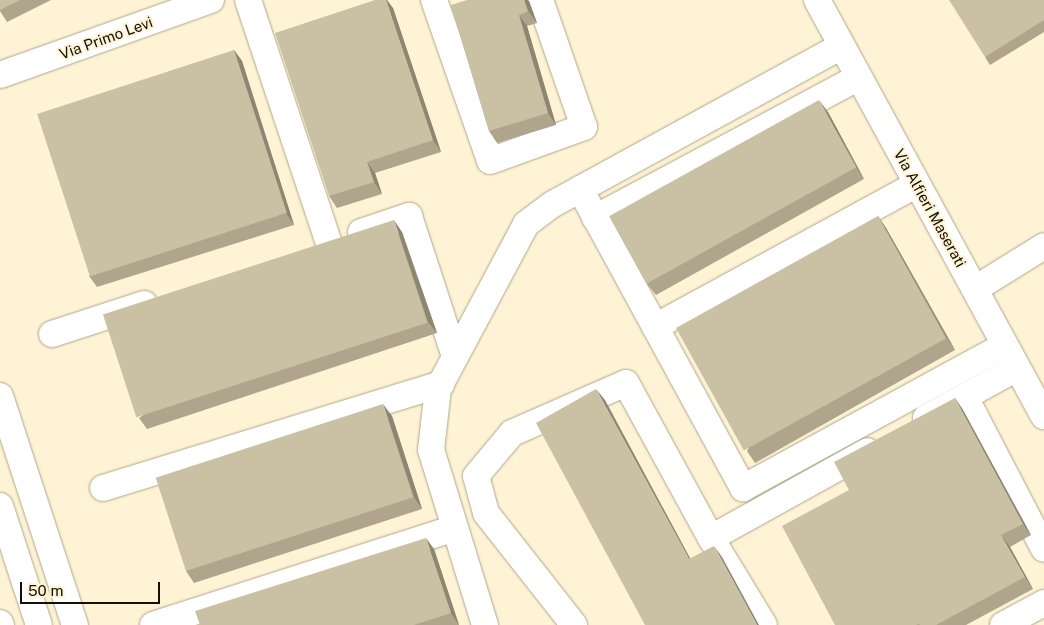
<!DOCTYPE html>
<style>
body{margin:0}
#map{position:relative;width:1044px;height:625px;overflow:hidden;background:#fef3d5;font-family:"Public Sans",sans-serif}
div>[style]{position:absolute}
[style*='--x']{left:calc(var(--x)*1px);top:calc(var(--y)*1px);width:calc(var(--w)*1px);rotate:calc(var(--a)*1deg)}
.roads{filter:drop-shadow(0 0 1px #b0a689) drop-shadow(0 0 1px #b0a689)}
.minor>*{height:26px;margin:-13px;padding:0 13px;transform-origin:13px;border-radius:13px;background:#fff}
.wall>*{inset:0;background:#aea58c}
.shaded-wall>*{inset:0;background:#8d8672}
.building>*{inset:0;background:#cac0a3;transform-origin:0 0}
span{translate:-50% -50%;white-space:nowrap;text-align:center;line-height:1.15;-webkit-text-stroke:4px #fef3d5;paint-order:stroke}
.street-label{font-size:15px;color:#130f05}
.scale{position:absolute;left:20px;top:582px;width:140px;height:22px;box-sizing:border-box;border:2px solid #130f05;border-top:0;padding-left:6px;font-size:15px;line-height:18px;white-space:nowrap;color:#130f05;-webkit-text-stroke:4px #fef3d5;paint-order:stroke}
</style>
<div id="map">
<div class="roads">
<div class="minor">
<i style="--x:248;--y:0;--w:256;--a:71.6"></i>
<i style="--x:434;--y:0;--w:170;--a:70.8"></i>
<i style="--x:490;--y:161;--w:100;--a:-19.9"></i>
<i style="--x:584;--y:127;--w:134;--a:-109.1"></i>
<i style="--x:817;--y:0;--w:474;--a:61.4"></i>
<i style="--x:0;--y:75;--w:224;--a:-19.6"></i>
<i style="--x:580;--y:189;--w:341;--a:61.4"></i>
<i style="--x:743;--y:488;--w:298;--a:-28.6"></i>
<i style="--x:595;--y:218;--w:299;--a:-28.1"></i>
<i style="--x:361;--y:232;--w:51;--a:-18.4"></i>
<i style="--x:409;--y:216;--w:148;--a:71.9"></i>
<i style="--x:975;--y:289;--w:81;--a:-31.9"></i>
<i style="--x:655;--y:327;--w:298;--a:-28.6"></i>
<i style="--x:52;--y:334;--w:97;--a:-18.1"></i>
<i style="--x:0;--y:396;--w:241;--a:71.9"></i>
<i style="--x:965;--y:397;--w:171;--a:62.5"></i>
<i style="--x:926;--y:418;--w:104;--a:-28.8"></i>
<i style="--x:103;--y:488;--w:354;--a:-17.1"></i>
<i style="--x:0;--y:506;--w:125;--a:71.9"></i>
<i style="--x:711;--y:538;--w:102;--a:58.7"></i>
<i style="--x:0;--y:623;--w:2;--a:63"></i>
<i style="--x:153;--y:625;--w:317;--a:-17.8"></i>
<i style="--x:485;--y:625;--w:183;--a:-107.1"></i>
<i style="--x:431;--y:450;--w:61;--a:-83.5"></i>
<i style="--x:438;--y:389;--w:187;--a:-61.9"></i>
<i style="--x:526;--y:224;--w:34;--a:-37"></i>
<i style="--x:553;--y:204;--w:329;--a:-28.7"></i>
<i style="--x:574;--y:625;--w:142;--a:-128.2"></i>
<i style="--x:486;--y:513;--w:38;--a:-105"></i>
<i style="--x:476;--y:476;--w:56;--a:-50.1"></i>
<i style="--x:512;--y:433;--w:124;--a:-23.7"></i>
<i style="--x:626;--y:383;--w:177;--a:61.3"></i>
<i style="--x:711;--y:538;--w:179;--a:-29"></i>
<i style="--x:1003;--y:625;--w:47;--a:-28.2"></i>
</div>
</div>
<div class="wall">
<i style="clip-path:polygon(0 0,51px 0,7px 22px,0 11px)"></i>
<i style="clip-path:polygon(1044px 0,1044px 32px,990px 65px,985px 57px)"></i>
<i style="clip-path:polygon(529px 1px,537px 23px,527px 26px,556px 125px,497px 143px,489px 131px,451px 5px)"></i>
<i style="clip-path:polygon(393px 8px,441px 152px,375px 173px,382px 194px,337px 208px,329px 196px)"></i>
<i style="clip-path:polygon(234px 50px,242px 61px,294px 225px,97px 287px,89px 276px)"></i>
<i style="clip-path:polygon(828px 112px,864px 179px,656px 295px,647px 284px)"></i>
<i style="clip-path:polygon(878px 216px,886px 228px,955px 350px,755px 463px,747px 451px)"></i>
<i style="clip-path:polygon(402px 232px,437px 333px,147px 429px,139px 418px)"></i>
<i style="clip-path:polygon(955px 398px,963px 410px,1031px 535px,1010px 547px,1033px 589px,966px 625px,835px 625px,849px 490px)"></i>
<i style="clip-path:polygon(392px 416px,422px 509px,194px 583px,186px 571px)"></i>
<i style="clip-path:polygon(434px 549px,459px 625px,200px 625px)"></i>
</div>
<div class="shaded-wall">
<i style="clip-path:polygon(386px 0,387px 0,393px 8px,441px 152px,433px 140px)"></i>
<i style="clip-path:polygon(524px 0,528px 0,529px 1px,537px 23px,528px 11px)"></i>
<i style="clip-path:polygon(519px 15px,527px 26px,556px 125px,548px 113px)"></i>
<i style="clip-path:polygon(234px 50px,242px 61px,294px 225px,286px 213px)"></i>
<i style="clip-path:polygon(819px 100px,828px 112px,864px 179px,856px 167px)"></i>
<i style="clip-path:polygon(367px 162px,375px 173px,382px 194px,374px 182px)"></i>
<i style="clip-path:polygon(878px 216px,886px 228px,955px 350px,947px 338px)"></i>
<i style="clip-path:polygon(394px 220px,402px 232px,437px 333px,428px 322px)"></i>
<i style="clip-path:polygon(596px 389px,605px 400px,697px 571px,689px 559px)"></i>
<i style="clip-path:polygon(955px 398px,963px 410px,1031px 535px,1023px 524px)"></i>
<i style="clip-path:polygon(383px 404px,392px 416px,422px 509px,414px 497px)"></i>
<i style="clip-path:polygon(1001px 535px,1010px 547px,1033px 589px,1025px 577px)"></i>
<i style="clip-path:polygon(426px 538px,434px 549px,459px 625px,451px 613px)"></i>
<i style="clip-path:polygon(714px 546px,722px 557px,759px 625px,757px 625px)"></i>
</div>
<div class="building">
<i style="clip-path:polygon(0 0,20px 0,0 10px)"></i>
<i style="clip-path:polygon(375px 0,386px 0,433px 140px,367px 162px,374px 182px,329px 196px,275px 33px)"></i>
<i style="clip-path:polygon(467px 0,524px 0,528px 11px,519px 15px,548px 113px,489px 131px,451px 5px)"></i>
<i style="clip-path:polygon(949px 0,1044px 0,1044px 20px,985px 57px)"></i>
<i style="left:234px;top:50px;width:171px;height:207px;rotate:72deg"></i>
<i style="left:819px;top:100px;width:77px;height:240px;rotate:61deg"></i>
<i style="left:878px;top:216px;width:140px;height:231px;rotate:61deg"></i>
<i style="left:394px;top:220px;width:108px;height:306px;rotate:72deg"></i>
<i style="clip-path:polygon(596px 389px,689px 559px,714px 546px,757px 625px,645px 625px,536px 423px)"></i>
<i style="clip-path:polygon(955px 398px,1023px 524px,1001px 535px,1025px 577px,936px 625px,920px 625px,919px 624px,916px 625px,835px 625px,782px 526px,849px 490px,834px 462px)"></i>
<i style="left:383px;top:404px;width:98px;height:239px;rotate:72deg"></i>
<i style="clip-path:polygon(426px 538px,451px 613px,414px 625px,200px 625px,195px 611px)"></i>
</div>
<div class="street-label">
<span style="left:106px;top:38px;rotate:-20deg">Via Primo Levi</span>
<span style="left:930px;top:208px;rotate:61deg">Via Alfieri Maserati</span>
</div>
<div class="scale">50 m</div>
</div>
